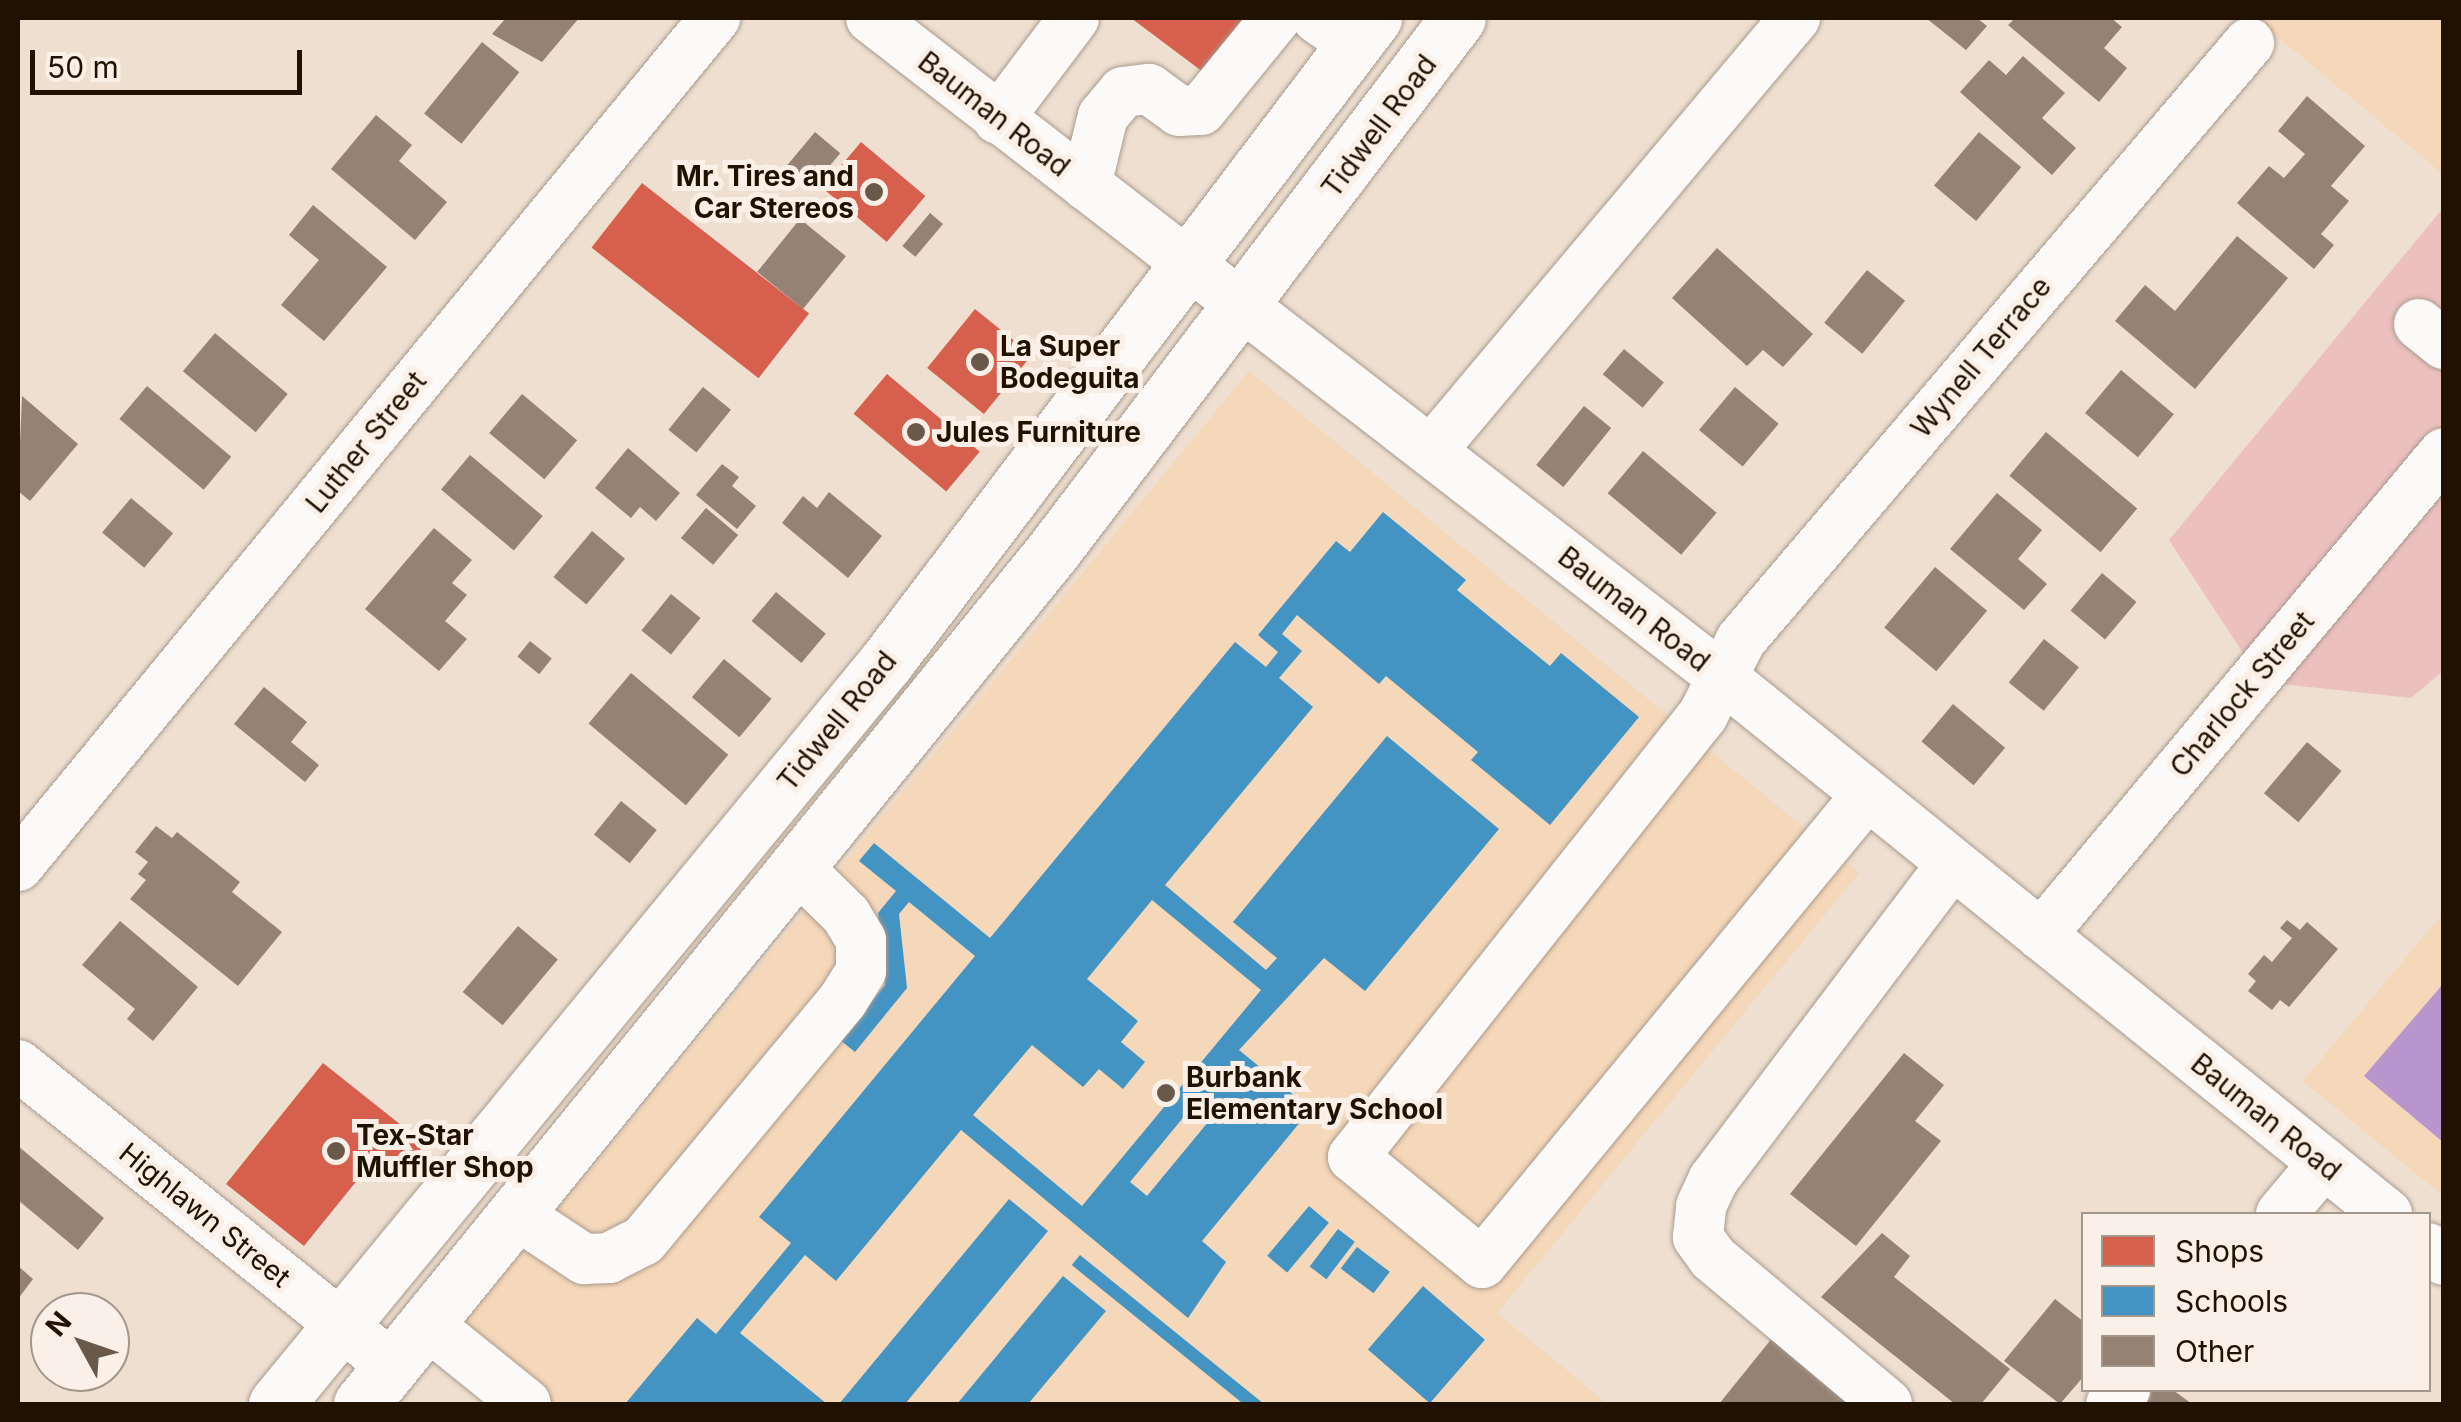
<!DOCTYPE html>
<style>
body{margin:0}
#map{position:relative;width:2461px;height:1422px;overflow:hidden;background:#eedfd1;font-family:Inter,sans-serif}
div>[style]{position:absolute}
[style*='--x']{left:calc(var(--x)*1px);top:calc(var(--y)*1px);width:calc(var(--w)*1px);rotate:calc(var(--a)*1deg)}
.built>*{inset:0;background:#f5d7ba}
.green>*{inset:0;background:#edc0c0}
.water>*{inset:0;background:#b896cd}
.shops>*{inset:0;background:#d6604d;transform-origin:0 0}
.schools>*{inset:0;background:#4393c3;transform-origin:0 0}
.building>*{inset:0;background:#958274;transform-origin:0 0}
.roads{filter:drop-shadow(0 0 2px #aa9b8d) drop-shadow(0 0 2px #aa9b8d)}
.minor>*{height:50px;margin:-25px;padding:0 25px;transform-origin:25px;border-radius:25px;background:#fcfaf8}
.major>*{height:55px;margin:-27.5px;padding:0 27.5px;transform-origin:27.5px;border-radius:27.5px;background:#fcfaf8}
.dots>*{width:28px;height:28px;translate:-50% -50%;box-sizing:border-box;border:5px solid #faf0e7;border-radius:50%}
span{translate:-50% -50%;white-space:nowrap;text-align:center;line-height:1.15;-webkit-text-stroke:10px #faf0e7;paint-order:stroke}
.street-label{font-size:28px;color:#211101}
.poi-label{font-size:28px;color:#211101;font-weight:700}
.right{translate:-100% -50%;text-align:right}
.left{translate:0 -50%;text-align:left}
.frame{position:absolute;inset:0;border:20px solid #211101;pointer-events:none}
.legend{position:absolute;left:2081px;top:1212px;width:350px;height:180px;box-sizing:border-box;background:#faf0e7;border:2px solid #a3978b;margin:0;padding:12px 18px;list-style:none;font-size:30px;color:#211101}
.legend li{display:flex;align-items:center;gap:20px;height:50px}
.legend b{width:50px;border:2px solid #a3978b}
.north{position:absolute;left:30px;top:1292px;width:100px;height:100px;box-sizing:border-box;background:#faf0e7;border:2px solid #a3978b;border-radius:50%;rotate:310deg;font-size:28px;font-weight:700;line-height:40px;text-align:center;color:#211101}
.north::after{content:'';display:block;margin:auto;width:35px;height:45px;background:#69594a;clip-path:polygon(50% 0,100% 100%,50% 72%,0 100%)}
.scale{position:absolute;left:30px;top:50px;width:272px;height:45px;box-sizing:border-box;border:5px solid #211101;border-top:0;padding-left:12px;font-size:30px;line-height:35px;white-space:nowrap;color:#211101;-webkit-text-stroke:8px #faf0e7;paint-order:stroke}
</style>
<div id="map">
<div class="built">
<i style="clip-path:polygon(2255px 18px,2443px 18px,2443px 174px)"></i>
<i style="clip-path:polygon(1249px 371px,1859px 873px,1497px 1313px,1608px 1404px,492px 1404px,436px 1358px)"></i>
<i style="clip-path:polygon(2443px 913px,2443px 1196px,2303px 1081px)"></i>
</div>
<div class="green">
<i style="clip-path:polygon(2443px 208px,2443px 671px,2411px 698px,2262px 682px,2169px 540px)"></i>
</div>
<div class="water">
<i style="clip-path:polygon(2443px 984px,2443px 1142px,2364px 1076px)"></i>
</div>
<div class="shops">
<i style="clip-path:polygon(1131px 18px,1245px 18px,1203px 72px)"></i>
<i style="left:861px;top:142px;width:84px;height:60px;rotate:40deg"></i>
<i style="left:642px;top:183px;width:212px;height:82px;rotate:38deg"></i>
<i style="left:975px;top:309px;width:73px;height:76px;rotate:39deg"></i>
<i style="left:887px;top:374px;width:121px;height:52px;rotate:40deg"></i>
<i style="clip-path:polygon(323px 1063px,425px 1144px,399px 1176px,376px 1157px,304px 1246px,226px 1184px)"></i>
</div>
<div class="schools">
<i style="clip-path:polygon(evenodd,1383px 512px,1466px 580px,1457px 590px,1550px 666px,1561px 653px,1639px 717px,1550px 825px,1471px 760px,1478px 752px,1386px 676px,1379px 684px,1297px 615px,1282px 634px,1302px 651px,1279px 678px,1313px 707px,1165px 885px,1266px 970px,1277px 958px,1233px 922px,1387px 736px,1499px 829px,1365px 991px,1324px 958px,1239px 1050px,1311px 1109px,1202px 1241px,1226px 1262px,1188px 1318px,961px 1130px,836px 1281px,805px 1255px,740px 1333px,827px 1404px,625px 1404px,697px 1318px,716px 1334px,791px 1243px,759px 1217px,975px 956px,909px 902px,899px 914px,907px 988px,855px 1052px,840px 1040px,885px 985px,878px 913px,896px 891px,859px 861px,874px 843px,990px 938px,1235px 642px,1266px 667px,1278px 652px,1258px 635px,1336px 541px,1350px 552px,1383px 512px,1152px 900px,1261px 990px,1082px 1206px,973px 1115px,1032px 1045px,1083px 1087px,1099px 1069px,1123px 1089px,1145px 1062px,1121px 1042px,1138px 1021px,1087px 979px,1152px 900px,1383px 512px,1201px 1096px,1218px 1110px,1147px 1196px,1130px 1182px,1201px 1096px)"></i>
<i style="clip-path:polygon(1009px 1199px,1048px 1231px,905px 1404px,839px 1404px)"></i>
<i style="left:1309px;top:1206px;width:26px;height:65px;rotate:40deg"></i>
<i style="left:1338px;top:1229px;width:21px;height:47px;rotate:37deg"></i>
<i style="left:1357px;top:1247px;width:41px;height:27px;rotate:37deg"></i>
<i style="left:1080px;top:1255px;width:234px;height:13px;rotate:39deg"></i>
<i style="clip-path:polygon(1063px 1276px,1106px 1311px,1028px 1404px,957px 1404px)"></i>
<i style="left:1423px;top:1286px;width:82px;height:84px;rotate:41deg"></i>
</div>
<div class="building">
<i style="clip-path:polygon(506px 18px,579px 18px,542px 62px,492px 34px)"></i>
<i style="clip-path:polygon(1926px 18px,1977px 18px,1987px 26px,1966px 50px)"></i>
<i style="clip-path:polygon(2015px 18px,2111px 18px,2122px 27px,2104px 48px,2127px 68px,2099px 102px,2008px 25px)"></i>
<i style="left:482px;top:42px;width:48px;height:92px;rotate:39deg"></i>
<i style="clip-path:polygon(2023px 56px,2065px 93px,2042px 118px,2076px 148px,2052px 175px,1960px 92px,1989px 60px,2006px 75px)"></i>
<i style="clip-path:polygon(2307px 96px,2365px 146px,2331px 186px,2349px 201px,2321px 234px,2334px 245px,2314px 269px,2237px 203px,2269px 166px,2284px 178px,2305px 154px,2278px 131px)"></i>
<i style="clip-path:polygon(376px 115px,412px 145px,399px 161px,447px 202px,415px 240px,331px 169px)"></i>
<i style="left:815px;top:132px;width:33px;height:43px;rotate:40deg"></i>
<i style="left:1979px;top:132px;width:55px;height:70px;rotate:40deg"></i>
<i style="clip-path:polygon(313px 205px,387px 267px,324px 341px,281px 305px,319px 260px,289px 235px)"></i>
<i style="left:930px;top:213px;width:17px;height:43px;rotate:40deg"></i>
<i style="left:800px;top:219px;width:59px;height:68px;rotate:39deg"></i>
<i style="clip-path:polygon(2237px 236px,2288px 278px,2195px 389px,2115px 321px,2145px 285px,2175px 311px)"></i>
<i style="clip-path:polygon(1717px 248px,1813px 334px,1783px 367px,1763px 350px,1747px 366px,1672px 298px)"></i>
<i style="left:1867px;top:270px;width:49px;height:68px;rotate:39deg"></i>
<i style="left:215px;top:333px;width:95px;height:50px;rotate:40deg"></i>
<i style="left:1624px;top:349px;width:52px;height:33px;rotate:40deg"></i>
<i style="left:2121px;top:370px;width:69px;height:56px;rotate:40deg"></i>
<i style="left:147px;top:386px;width:110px;height:43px;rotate:40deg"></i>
<i style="left:703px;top:387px;width:36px;height:55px;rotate:39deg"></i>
<i style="left:1735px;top:387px;width:57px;height:56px;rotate:40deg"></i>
<i style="left:522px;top:394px;width:72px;height:51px;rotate:40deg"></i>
<i style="clip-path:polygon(22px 396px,78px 444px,30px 501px,18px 491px)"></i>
<i style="left:1584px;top:406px;width:35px;height:76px;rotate:39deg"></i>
<i style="left:2046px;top:432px;width:119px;height:57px;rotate:40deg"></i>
<i style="clip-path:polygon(628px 448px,680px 493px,656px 521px,640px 507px,631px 518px,595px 488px)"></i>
<i style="left:1643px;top:451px;width:96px;height:55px;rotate:40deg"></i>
<i style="left:470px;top:455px;width:95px;height:45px;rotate:40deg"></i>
<i style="clip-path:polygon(722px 464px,739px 477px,732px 486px,756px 506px,737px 529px,696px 495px)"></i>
<i style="clip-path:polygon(829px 492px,882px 536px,848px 578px,782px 523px,803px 496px,817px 508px)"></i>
<i style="clip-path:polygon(1997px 493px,2042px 530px,2018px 559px,2047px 584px,2024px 610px,1950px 549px)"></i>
<i style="left:131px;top:498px;width:55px;height:45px;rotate:40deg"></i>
<i style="left:706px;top:508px;width:42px;height:39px;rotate:40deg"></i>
<i style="clip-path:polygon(434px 528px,472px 560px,452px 583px,467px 595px,445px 621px,467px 639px,439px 671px,365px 609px)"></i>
<i style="left:592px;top:531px;width:43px;height:60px;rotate:40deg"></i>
<i style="left:1935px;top:567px;width:68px;height:79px;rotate:40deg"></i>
<i style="left:2102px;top:573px;width:45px;height:49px;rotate:40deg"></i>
<i style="left:776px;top:592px;width:65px;height:38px;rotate:40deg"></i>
<i style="left:671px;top:594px;width:38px;height:47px;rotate:39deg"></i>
<i style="left:2044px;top:639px;width:45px;height:56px;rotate:39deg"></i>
<i style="left:530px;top:641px;width:28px;height:20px;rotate:39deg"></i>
<i style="left:724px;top:659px;width:62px;height:50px;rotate:40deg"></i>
<i style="left:631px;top:673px;width:127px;height:66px;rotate:40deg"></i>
<i style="clip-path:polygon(264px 687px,307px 722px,291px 742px,319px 765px,305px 782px,234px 724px)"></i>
<i style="left:1953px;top:704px;width:68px;height:49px;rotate:40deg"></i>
<i style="left:2307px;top:742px;width:45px;height:67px;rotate:40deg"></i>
<i style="left:621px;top:801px;width:46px;height:43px;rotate:39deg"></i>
<i style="clip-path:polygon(156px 826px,172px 838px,177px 832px,240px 882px,232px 892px,282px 932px,238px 986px,130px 899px,146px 880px,138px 874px,148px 862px,135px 852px)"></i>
<i style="clip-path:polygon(2287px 920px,2300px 930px,2307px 922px,2338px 949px,2289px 1007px,2280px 1000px,2272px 1010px,2248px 991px,2256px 981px,2248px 974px,2264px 955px,2272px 962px,2292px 938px,2280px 928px)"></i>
<i style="clip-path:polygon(120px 921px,198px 987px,153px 1041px,127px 1019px,135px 1009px,82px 965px)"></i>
<i style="left:518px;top:926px;width:52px;height:86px;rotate:40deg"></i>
<i style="clip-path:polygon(1904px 1053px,1944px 1085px,1915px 1121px,1941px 1141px,1856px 1246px,1790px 1194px)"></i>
<i style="clip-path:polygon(18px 1146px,104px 1218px,78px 1250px,18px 1200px)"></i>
<i style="clip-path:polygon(1882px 1233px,1910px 1256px,1894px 1277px,2010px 1369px,1981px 1404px,1955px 1404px,1821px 1297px)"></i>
<i style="clip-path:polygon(18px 1266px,33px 1279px,18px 1299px)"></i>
<i style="clip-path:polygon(2055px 1299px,2084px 1322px,2084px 1376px,2060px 1404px,2004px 1361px)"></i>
<i style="clip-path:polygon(1773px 1337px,1856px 1404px,1719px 1404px)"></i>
<i style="clip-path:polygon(2144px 1390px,2173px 1390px,2192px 1404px,2132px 1404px)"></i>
</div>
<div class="roads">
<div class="minor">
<i style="--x:871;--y:18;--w:1076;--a:37.75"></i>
<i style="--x:1722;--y:677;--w:855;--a:38.92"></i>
<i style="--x:1317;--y:18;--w:45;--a:35.1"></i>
<i style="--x:998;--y:119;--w:126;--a:-53"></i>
<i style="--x:1086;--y:185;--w:71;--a:-76.2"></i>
<i style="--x:1103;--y:116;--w:31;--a:-50"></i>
<i style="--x:1123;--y:92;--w:26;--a:-7"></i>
<i style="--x:1149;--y:89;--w:37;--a:36"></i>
<i style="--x:1179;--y:111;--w:22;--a:-3"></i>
<i style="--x:1201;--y:110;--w:119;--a:-50.8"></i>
<i style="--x:2419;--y:324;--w:32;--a:39"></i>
<i style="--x:1431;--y:451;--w:566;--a:-49.95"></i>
<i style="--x:1867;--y:795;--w:606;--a:129.44"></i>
<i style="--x:1482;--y:1263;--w:167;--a:-140.6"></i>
<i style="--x:1353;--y:1157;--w:564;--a:-51.63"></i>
<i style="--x:1703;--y:715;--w:84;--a:-63.1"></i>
<i style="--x:1741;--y:640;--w:784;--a:-49.6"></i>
<i style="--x:18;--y:866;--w:1098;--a:-50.58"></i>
<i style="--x:2041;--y:935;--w:628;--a:-50.1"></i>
<i style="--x:18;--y:1065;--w:480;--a:38.8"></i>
<i style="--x:516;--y:1214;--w:82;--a:33.5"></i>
<i style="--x:584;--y:1259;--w:25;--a:-2"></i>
<i style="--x:609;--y:1258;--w:38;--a:-27"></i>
<i style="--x:643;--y:1241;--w:313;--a:-50.3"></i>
<i style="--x:843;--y:1000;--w:34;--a:-58"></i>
<i style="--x:861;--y:971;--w:31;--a:-90"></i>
<i style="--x:861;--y:940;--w:29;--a:-121"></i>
<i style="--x:846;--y:915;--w:67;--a:-135.6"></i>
<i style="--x:2281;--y:1214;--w:67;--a:-49.9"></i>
<i style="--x:2428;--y:1248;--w:20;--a:37"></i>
<i style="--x:427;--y:1324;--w:127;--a:38.9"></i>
<i style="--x:1887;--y:1404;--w:227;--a:-140"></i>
<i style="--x:1713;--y:1258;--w:26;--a:-126"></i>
<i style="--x:1698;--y:1237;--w:31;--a:-84"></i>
<i style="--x:1701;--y:1206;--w:29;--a:-65"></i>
<i style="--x:1713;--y:1180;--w:396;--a:-52.9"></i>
<i style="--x:2111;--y:1404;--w:20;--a:-45"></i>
</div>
<div class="major">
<i style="--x:276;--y:1404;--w:962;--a:-50.57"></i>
<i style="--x:887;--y:661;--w:807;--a:-52.86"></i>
<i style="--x:361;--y:1404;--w:1098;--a:-50.95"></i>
<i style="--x:1053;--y:551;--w:669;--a:-52.77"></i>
</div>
</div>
<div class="dots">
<i style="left:874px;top:192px;background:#69594a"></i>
<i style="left:980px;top:362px;background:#69594a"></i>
<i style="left:916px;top:432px;background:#69594a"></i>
<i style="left:1166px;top:1093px;background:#69594a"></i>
<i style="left:336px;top:1151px;background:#69594a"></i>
</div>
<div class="street-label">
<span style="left:994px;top:114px;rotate:38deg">Bauman Road</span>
<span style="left:1379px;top:126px;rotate:-53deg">Tidwell Road</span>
<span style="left:1981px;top:357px;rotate:-50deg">Wynell Terrace</span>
<span style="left:366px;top:442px;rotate:-51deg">Luther Street</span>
<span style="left:1634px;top:609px;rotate:38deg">Bauman Road</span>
<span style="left:2242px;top:694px;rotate:-50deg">Charlock Street</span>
<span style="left:837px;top:721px;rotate:-51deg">Tidwell Road</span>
<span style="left:2266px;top:1117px;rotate:39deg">Bauman Road</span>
<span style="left:205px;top:1215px;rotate:39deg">Highlawn Street</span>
</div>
<div class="poi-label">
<span class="right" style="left:854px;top:192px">Mr. Tires and<br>Car Stereos</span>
<span class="left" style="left:1000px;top:362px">La Super<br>Bodeguita</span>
<span class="left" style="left:936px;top:432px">Jules Furniture</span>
<span class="left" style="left:1186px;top:1093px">Burbank<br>Elementary School</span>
<span class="left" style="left:356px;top:1151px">Tex-Star<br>Muffler Shop</span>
</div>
<div class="frame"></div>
<ul class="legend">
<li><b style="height:28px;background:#d6604d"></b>Shops</li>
<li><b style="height:28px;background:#4393c3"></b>Schools</li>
<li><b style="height:28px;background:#958274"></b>Other</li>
</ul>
<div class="north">N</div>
<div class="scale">50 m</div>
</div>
